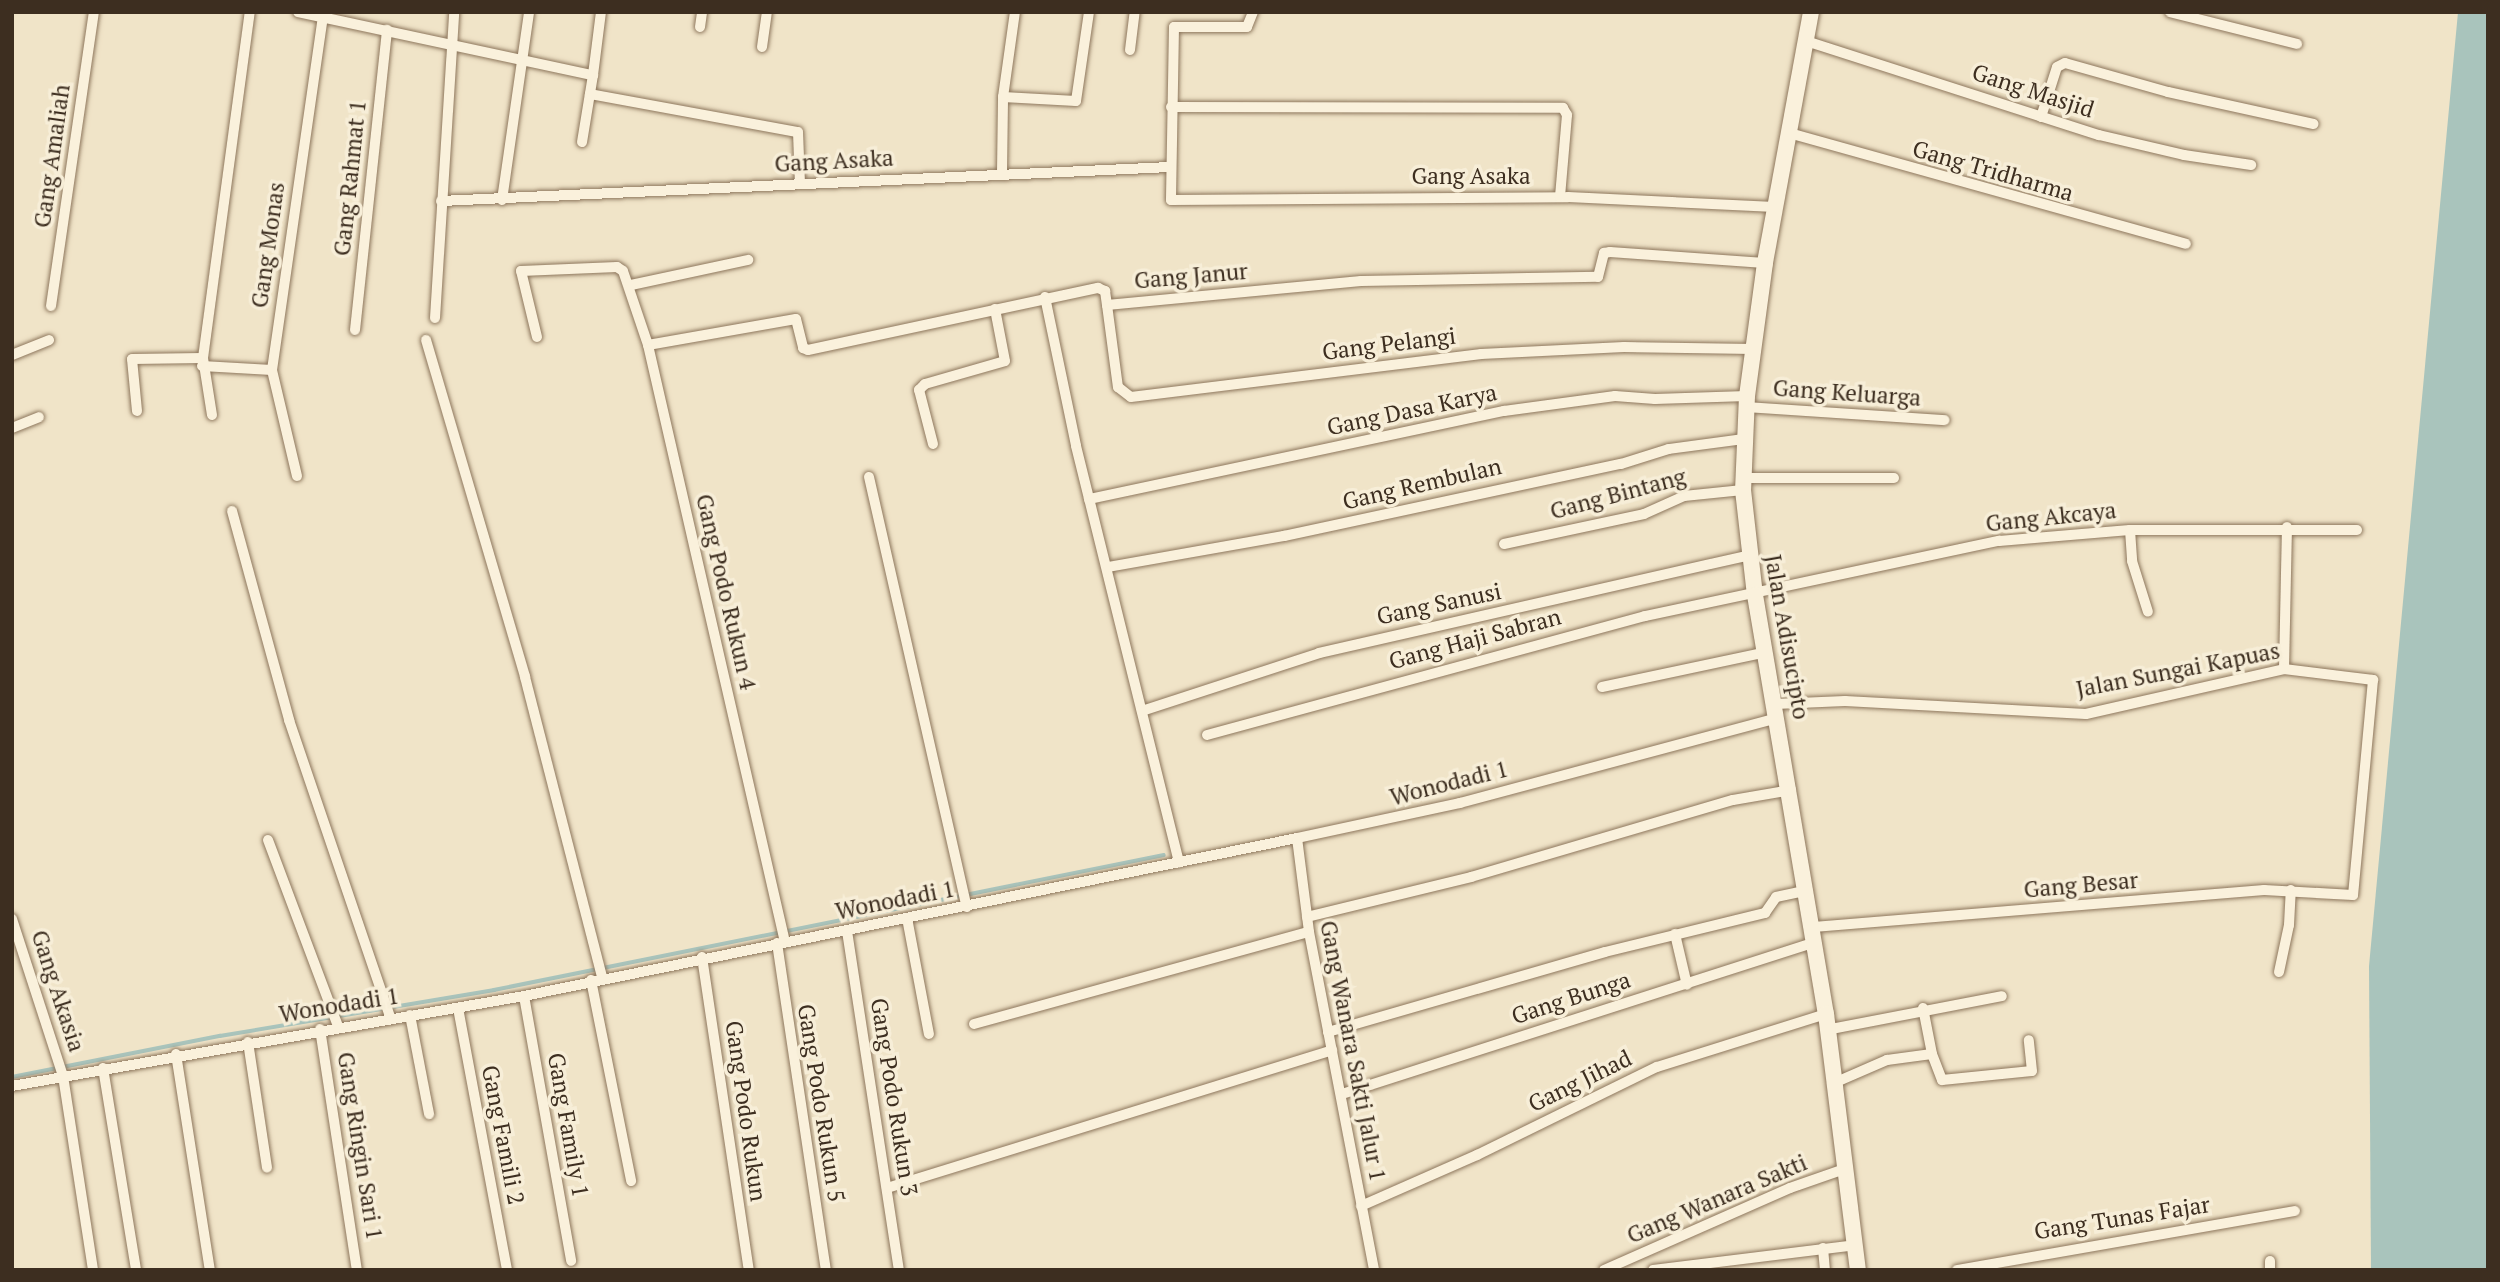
<!DOCTYPE html>
<style>
body{margin:0}
#map{position:relative;width:2500px;height:1282px;overflow:hidden;background:#f0e4c8;font-family:"PT Serif",serif}
div>[style]{position:absolute}
[style*='--x']{left:calc(var(--x)*1px);top:calc(var(--y)*1px);width:calc(var(--w)*1px);rotate:calc(var(--a)*1deg)}
.water>*{inset:0;background:#a9c4bc}
.stream>*{height:3.5px;margin:-1.75px;padding:0 1.75px;transform-origin:1.75px;border-radius:1.75px;background:#a9c4bc}
.roads{filter:drop-shadow(0 0 2px #8d765c) drop-shadow(0 0 2px #8d765c)}
.minor>*{height:10px;margin:-5px;padding:0 5px;transform-origin:5px;border-radius:5px;background:#faf1dc}
.secondary>*{height:16px;margin:-8px;padding:0 8px;transform-origin:8px;border-radius:8px;background:#faf1dc}
span{translate:-50% -50%;white-space:nowrap;text-align:center;line-height:1.15;-webkit-text-stroke:7px #f7eed8;paint-order:stroke}
.street-label{font-size:23px;color:#3d2e20}
.frame{position:absolute;inset:0;border:14px solid #3d2e20;pointer-events:none}
</style>
<div id="map">
<div class="water">
<i style="clip-path:polygon(2458px 12px,2488px 12px,2488px 1270px,2371px 1270px,2369px 966px)"></i>
</div>
<div class="stream">
<i style="--x:12;--y:1077;--w:212;--a:-11.2"></i>
<i style="--x:220;--y:1036;--w:278;--a:-9.5"></i>
<i style="--x:494;--y:990;--w:683;--a:-11.39"></i>
</div>
<div class="roads">
<div class="minor">
<i style="--x:298;--y:12;--w:302;--a:12.1"></i>
<i style="--x:593;--y:75;--w:68;--a:99.3"></i>
<i style="--x:1253;--y:12;--w:16;--a:112"></i>
<i style="--x:1247;--y:27;--w:73;--a:180"></i>
<i style="--x:1174;--y:27;--w:173;--a:91"></i>
<i style="--x:1171;--y:200;--w:397;--a:-0.4"></i>
<i style="--x:1568;--y:197;--w:207;--a:2.8"></i>
<i style="--x:2170;--y:12;--w:131;--a:14.1"></i>
<i style="--x:700;--y:27;--w:15;--a:-82"></i>
<i style="--x:1806;--y:41;--w:308;--a:17.8"></i>
<i style="--x:2099;--y:135;--w:87;--a:13.2"></i>
<i style="--x:2184;--y:155;--w:68;--a:8.5"></i>
<i style="--x:762;--y:47;--w:35;--a:-82"></i>
<i style="--x:1130;--y:50;--w:38;--a:-83"></i>
<i style="--x:593;--y:75;--w:64;--a:-82.8"></i>
<i style="--x:590;--y:94;--w:211;--a:10.4"></i>
<i style="--x:798;--y:132;--w:52;--a:87.8"></i>
<i style="--x:1003;--y:97;--w:73;--a:3.1"></i>
<i style="--x:1076;--y:101;--w:90;--a:-81.7"></i>
<i style="--x:1171;--y:107;--w:392;--a:0.1"></i>
<i style="--x:1563;--y:108;--w:8;--a:60"></i>
<i style="--x:1567;--y:115;--w:82;--a:94.9"></i>
<i style="--x:2041;--y:117;--w:52;--a:-72.3"></i>
<i style="--x:2057;--y:67;--w:9;--a:-27"></i>
<i style="--x:2065;--y:63;--w:107;--a:15.7"></i>
<i style="--x:2168;--y:92;--w:149;--a:12.4"></i>
<i style="--x:1789;--y:133;--w:412;--a:15.6"></i>
<i style="--x:1002;--y:172;--w:75;--a:-89.2"></i>
<i style="--x:1003;--y:97;--w:86;--a:-82"></i>
<i style="--x:502;--y:200;--w:190;--a:-81.8"></i>
<i style="--x:441;--y:201;--w:729;--a:-2.67"></i>
<i style="--x:631;--y:285;--w:120;--a:-12.1"></i>
<i style="--x:1045;--y:297;--w:152;--a:78.2"></i>
<i style="--x:1076;--y:446;--w:429;--a:76.1"></i>
<i style="--x:1107;--y:305;--w:83;--a:82.4"></i>
<i style="--x:1118;--y:387;--w:16;--a:38"></i>
<i style="--x:1131;--y:397;--w:353;--a:-7"></i>
<i style="--x:1481;--y:354;--w:143;--a:-2.8"></i>
<i style="--x:1624;--y:347;--w:130;--a:0.9"></i>
<i style="--x:51;--y:306;--w:297;--a:-81.7"></i>
<i style="--x:435;--y:318;--w:307;--a:-86.4"></i>
<i style="--x:355;--y:330;--w:302;--a:-83.9"></i>
<i style="--x:537;--y:337;--w:68;--a:-103.6"></i>
<i style="--x:521;--y:271;--w:96;--a:-2.4"></i>
<i style="--x:617;--y:267;--w:7;--a:34"></i>
<i style="--x:623;--y:271;--w:78;--a:71.3"></i>
<i style="--x:648;--y:345;--w:613;--a:77.08"></i>
<i style="--x:426;--y:340;--w:351;--a:73.6"></i>
<i style="--x:525;--y:677;--w:310;--a:75.6"></i>
<i style="--x:648;--y:345;--w:150;--a:-10"></i>
<i style="--x:796;--y:319;--w:30;--a:76"></i>
<i style="--x:803;--y:348;--w:5;--a:22"></i>
<i style="--x:808;--y:350;--w:297;--a:-12.1"></i>
<i style="--x:1098;--y:288;--w:8;--a:23"></i>
<i style="--x:1105;--y:291;--w:14;--a:82"></i>
<i style="--x:1107;--y:305;--w:255;--a:-5.4"></i>
<i style="--x:1361;--y:281;--w:237;--a:-1"></i>
<i style="--x:1598;--y:277;--w:25;--a:-76"></i>
<i style="--x:1604;--y:253;--w:6;--a:-9"></i>
<i style="--x:1610;--y:252;--w:155;--a:4.1"></i>
<i style="--x:12;--y:355;--w:40;--a:-22"></i>
<i style="--x:202;--y:366;--w:70;--a:3.3"></i>
<i style="--x:1747;--y:407;--w:198;--a:3.8"></i>
<i style="--x:137;--y:411;--w:52;--a:-95.5"></i>
<i style="--x:132;--y:359;--w:71;--a:-0.8"></i>
<i style="--x:212;--y:415;--w:58;--a:-99"></i>
<i style="--x:203;--y:358;--w:349;--a:-82.3"></i>
<i style="--x:12;--y:428;--w:29;--a:-22"></i>
<i style="--x:933;--y:444;--w:56;--a:-104.5"></i>
<i style="--x:919;--y:390;--w:8;--a:-45"></i>
<i style="--x:925;--y:384;--w:83;--a:-16"></i>
<i style="--x:1005;--y:361;--w:53;--a:-100.9"></i>
<i style="--x:297;--y:476;--w:109;--a:-103.3"></i>
<i style="--x:272;--y:370;--w:357;--a:-81.8"></i>
<i style="--x:869;--y:477;--w:441;--a:77.2"></i>
<i style="--x:1743;--y:478;--w:151;--a:0"></i>
<i style="--x:1089;--y:499;--w:424;--a:-12"></i>
<i style="--x:1504;--y:411;--w:112;--a:-7.7"></i>
<i style="--x:1615;--y:396;--w:40;--a:4.3"></i>
<i style="--x:1655;--y:399;--w:92;--a:-1.9"></i>
<i style="--x:232;--y:511;--w:217;--a:74.7"></i>
<i style="--x:289;--y:720;--w:314;--a:71.2"></i>
<i style="--x:2130;--y:530;--w:31;--a:86"></i>
<i style="--x:2132;--y:561;--w:53;--a:72.6"></i>
<i style="--x:1504;--y:544;--w:143;--a:-12.1"></i>
<i style="--x:1644;--y:514;--w:44;--a:-24.2"></i>
<i style="--x:1684;--y:496;--w:59;--a:-5.8"></i>
<i style="--x:1108;--y:567;--w:179;--a:-10"></i>
<i style="--x:1284;--y:536;--w:345;--a:-12.1"></i>
<i style="--x:1621;--y:464;--w:50;--a:-17.4"></i>
<i style="--x:1669;--y:449;--w:76;--a:-7.6"></i>
<i style="--x:2284;--y:669;--w:142;--a:-88.8"></i>
<i style="--x:1602;--y:687;--w:168;--a:-12"></i>
<i style="--x:1775;--y:704;--w:70;--a:-2.5"></i>
<i style="--x:1845;--y:701;--w:241;--a:3.1"></i>
<i style="--x:2086;--y:714;--w:203;--a:-12.8"></i>
<i style="--x:2284;--y:669;--w:90;--a:7"></i>
<i style="--x:2373;--y:680;--w:216;--a:95.3"></i>
<i style="--x:2353;--y:895;--w:89;--a:-176.8"></i>
<i style="--x:2264;--y:890;--w:455;--a:175.3"></i>
<i style="--x:1142;--y:711;--w:186;--a:-18.1"></i>
<i style="--x:1319;--y:653;--w:441;--a:-12.8"></i>
<i style="--x:1207;--y:735;--w:454;--a:-15.2"></i>
<i style="--x:1645;--y:616;--w:362;--a:-12"></i>
<i style="--x:1999;--y:541;--w:131;--a:-4.8"></i>
<i style="--x:2130;--y:530;--w:227;--a:0"></i>
<i style="--x:1297;--y:838;--w:95;--a:82.7"></i>
<i style="--x:1309;--y:932;--w:344;--a:79.1"></i>
<i style="--x:268;--y:840;--w:199;--a:69.4"></i>
<i style="--x:1307;--y:917;--w:169;--a:-13.7"></i>
<i style="--x:1471;--y:877;--w:273;--a:-16.4"></i>
<i style="--x:1733;--y:800;--w:59;--a:-9.8"></i>
<i style="--x:907;--y:918;--w:118;--a:79.3"></i>
<i style="--x:12;--y:919;--w:165;--a:72"></i>
<i style="--x:63;--y:1076;--w:196;--a:81.2"></i>
<i style="--x:847;--y:931;--w:343;--a:81.3"></i>
<i style="--x:1675;--y:934;--w:52;--a:76.8"></i>
<i style="--x:777;--y:943;--w:331;--a:81.5"></i>
<i style="--x:702;--y:957;--w:317;--a:81.5"></i>
<i style="--x:2279;--y:972;--w:48;--a:-78"></i>
<i style="--x:2289;--y:925;--w:35;--a:-87"></i>
<i style="--x:591;--y:980;--w:205;--a:78.7"></i>
<i style="--x:524;--y:996;--w:269;--a:79.9"></i>
<i style="--x:458;--y:1008;--w:267;--a:79.4"></i>
<i style="--x:1923;--y:1008;--w:47;--a:78.9"></i>
<i style="--x:1932;--y:1054;--w:28;--a:69"></i>
<i style="--x:1942;--y:1080;--w:90;--a:-5.7"></i>
<i style="--x:2032;--y:1071;--w:31;--a:-96"></i>
<i style="--x:410;--y:1015;--w:101;--a:79.1"></i>
<i style="--x:974;--y:1024;--w:347;--a:-15.4"></i>
<i style="--x:320;--y:1029;--w:244;--a:81.3"></i>
<i style="--x:1826;--y:1030;--w:179;--a:-10.9"></i>
<i style="--x:1328;--y:1032;--w:288;--a:-16.1"></i>
<i style="--x:1605;--y:952;--w:165;--a:-13.7"></i>
<i style="--x:1765;--y:913;--w:19;--a:-55"></i>
<i style="--x:1776;--y:897;--w:30;--a:-12"></i>
<i style="--x:248;--y:1042;--w:127;--a:81.4"></i>
<i style="--x:176;--y:1054;--w:219;--a:81.1"></i>
<i style="--x:103;--y:1068;--w:205;--a:80.7"></i>
<i style="--x:1834;--y:1083;--w:58;--a:-23.5"></i>
<i style="--x:1887;--y:1060;--w:45;--a:-7.6"></i>
<i style="--x:12;--y:1086;--w:520;--a:-9.97"></i>
<i style="--x:524;--y:996;--w:789;--a:-11.55"></i>
<i style="--x:1297;--y:838;--w:167;--a:-12.1"></i>
<i style="--x:1460;--y:803;--w:329;--a:-15"></i>
<i style="--x:1342;--y:1094;--w:495;--a:-17.8"></i>
<i style="--x:887;--y:1188;--w:466;--a:-17.2"></i>
<i style="--x:1361;--y:1206;--w:127;--a:-23.7"></i>
<i style="--x:1477;--y:1155;--w:200;--a:-26.1"></i>
<i style="--x:1657;--y:1067;--w:177;--a:-17.4"></i>
<i style="--x:1823;--y:1248;--w:22;--a:85"></i>
<i style="--x:2270;--y:1261;--w:9;--a:90"></i>
<i style="--x:1604;--y:1270;--w:203;--a:-23.8"></i>
<i style="--x:1790;--y:1188;--w:60;--a:-19.3"></i>
<i style="--x:1653;--y:1270;--w:205;--a:-7"></i>
<i style="--x:1957;--y:1270;--w:343;--a:-9.9"></i>
</div>
<div class="secondary">
<i style="--x:1811;--y:12;--w:255;--a:100.4"></i>
<i style="--x:1765;--y:263;--w:134;--a:97.7"></i>
<i style="--x:1747;--y:396;--w:94;--a:92.4"></i>
<i style="--x:1743;--y:490;--w:106;--a:83.5"></i>
<i style="--x:1755;--y:595;--w:425;--a:80.4"></i>
<i style="--x:1826;--y:1014;--w:258;--a:82.9"></i>
</div>
</div>
<div class="street-label">
<span style="left:2033px;top:91px;rotate:18deg">Gang Masjid</span>
<span style="left:52px;top:156px;rotate:-82deg">Gang Amaliah</span>
<span style="left:834px;top:161px;rotate:-3deg">Gang Asaka</span>
<span style="left:1993px;top:171px;rotate:16deg">Gang Tridharma</span>
<span style="left:1471px;top:176px">Gang Asaka</span>
<span style="left:350px;top:178px;rotate:-84deg">Gang Rahmat 1</span>
<span style="left:268px;top:245px;rotate:-82deg">Gang Monas</span>
<span style="left:1191px;top:276px;rotate:-5deg">Gang Janur</span>
<span style="left:1389px;top:344px;rotate:-7deg">Gang Pelangi</span>
<span style="left:1847px;top:393px;rotate:4deg">Gang Keluarga</span>
<span style="left:1412px;top:410px;rotate:-12deg">Gang Dasa Karya</span>
<span style="left:1422px;top:484px;rotate:-13deg">Gang Rembulan</span>
<span style="left:1618px;top:494px;rotate:-15deg">Gang Bintang</span>
<span style="left:2051px;top:517px;rotate:-6deg">Gang Akcaya</span>
<span style="left:726px;top:592px;rotate:77deg">Gang Podo Rukun 4</span>
<span style="left:1439px;top:604px;rotate:-12deg">Gang Sanusi</span>
<span style="left:1787px;top:637px;rotate:80deg">Jalan Adisucipto</span>
<span style="left:1475px;top:639px;rotate:-15deg">Gang Haji Sabran</span>
<span style="left:2178px;top:670px;rotate:-11deg">Jalan Sungai Kapuas</span>
<span style="left:1449px;top:783px;rotate:-14deg">Wonodadi 1</span>
<span style="left:2081px;top:885px;rotate:-5deg">Gang Besar</span>
<span style="left:895px;top:900px;rotate:-11deg">Wonodadi 1</span>
<span style="left:58px;top:991px;rotate:72deg">Gang Akasia</span>
<span style="left:1571px;top:998px;rotate:-18deg">Gang Bunga</span>
<span style="left:339px;top:1005px;rotate:-9deg">Wonodadi 1</span>
<span style="left:1353px;top:1051px;rotate:79deg">Gang Wanara Sakti Jalur 1</span>
<span style="left:1580px;top:1081px;rotate:-26deg">Gang Jihad</span>
<span style="left:894px;top:1097px;rotate:81deg">Gang Podo Rukun 3</span>
<span style="left:821px;top:1103px;rotate:81deg">Gang Podo Rukun 5</span>
<span style="left:746px;top:1111px;rotate:82deg">Gang Podo Rukun</span>
<span style="left:568px;top:1125px;rotate:80deg">Gang Family 1</span>
<span style="left:503px;top:1135px;rotate:79deg">Gang Famili 2</span>
<span style="left:360px;top:1146px;rotate:81deg">Gang Ringin Sari 1</span>
<span style="left:1717px;top:1199px;rotate:-23deg">Gang Wanara Sakti</span>
<span style="left:2122px;top:1218px;rotate:-9deg">Gang Tunas Fajar</span>
</div>
<div class="frame"></div>
</div>
